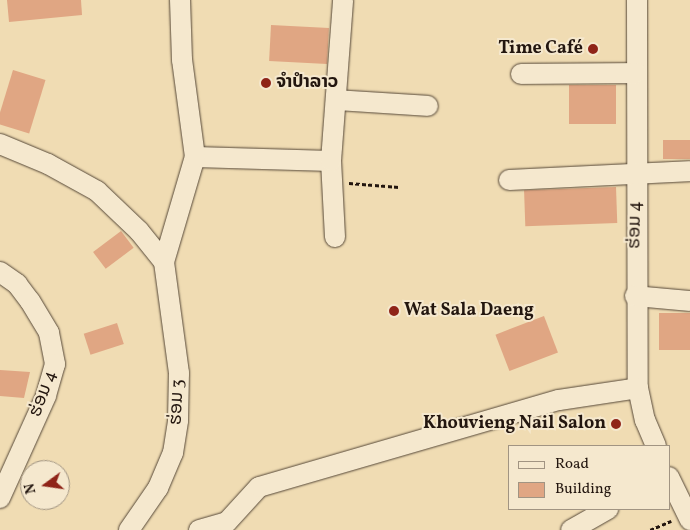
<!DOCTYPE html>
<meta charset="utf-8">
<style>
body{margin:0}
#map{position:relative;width:690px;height:530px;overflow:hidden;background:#f0dcb3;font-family:Vollkorn,"Noto Sans Lao",serif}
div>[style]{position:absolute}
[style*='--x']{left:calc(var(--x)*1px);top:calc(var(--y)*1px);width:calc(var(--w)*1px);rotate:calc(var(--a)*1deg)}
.building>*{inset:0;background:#e0a683;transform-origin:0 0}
.path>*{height:2.5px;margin-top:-1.25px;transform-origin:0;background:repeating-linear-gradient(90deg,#23160f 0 4px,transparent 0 6.5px)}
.roads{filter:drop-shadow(0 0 1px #564838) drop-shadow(0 0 1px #564838)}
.minor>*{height:20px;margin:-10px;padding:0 10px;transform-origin:10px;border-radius:10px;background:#f5e8ce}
.dots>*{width:14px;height:14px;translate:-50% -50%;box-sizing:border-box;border:2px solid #f5e8ce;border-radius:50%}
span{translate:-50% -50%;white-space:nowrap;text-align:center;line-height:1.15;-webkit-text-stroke:4px #f5e8ce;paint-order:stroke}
.poi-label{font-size:18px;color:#23160f;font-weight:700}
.right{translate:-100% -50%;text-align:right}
.left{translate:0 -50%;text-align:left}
.street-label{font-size:18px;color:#23160f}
.legend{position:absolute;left:508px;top:445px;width:162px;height:65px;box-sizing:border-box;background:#f5e8ce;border:1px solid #a19482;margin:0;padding:6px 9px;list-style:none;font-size:15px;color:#23160f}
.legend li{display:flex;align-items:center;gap:10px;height:25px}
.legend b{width:25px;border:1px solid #a19482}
.north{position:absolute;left:20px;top:460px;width:50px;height:50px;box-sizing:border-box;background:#f5e8ce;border:1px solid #a19482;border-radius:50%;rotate:256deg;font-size:14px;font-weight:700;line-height:20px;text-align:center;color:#23160f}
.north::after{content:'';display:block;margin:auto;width:18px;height:22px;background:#8f2418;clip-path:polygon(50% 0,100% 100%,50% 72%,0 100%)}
</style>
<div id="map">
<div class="building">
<i style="clip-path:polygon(7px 0,81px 0,82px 15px,9px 22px)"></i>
<i style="left:271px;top:25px;width:58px;height:36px;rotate:3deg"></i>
<i style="left:13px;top:70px;width:34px;height:56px;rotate:17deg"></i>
<i style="left:569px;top:85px;width:47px;height:39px"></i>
<i style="left:690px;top:140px;width:19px;height:27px;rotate:90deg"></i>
<i style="left:616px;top:187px;width:36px;height:92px;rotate:88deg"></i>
<i style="left:121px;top:231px;width:21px;height:35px;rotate:53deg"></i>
<i style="left:659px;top:313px;width:31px;height:37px"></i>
<i style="left:544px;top:316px;width:39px;height:52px;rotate:69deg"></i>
<i style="left:117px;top:323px;width:22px;height:35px;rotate:72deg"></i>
<i style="clip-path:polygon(0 370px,30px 372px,24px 398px,0 396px)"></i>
</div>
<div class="path">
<i style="--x:349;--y:183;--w:50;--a:4.6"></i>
<i style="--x:650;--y:530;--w:23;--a:-23"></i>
</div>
<div class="roads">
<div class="minor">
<i style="--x:637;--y:0;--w:388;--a:89.9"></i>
<i style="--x:638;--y:388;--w:33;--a:78"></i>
<i style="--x:645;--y:420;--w:28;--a:67"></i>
<i style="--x:521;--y:74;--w:115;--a:-0.5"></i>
<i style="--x:336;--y:100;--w:92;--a:3.7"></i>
<i style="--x:0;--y:144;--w:52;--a:22.6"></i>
<i style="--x:48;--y:164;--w:56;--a:28.9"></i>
<i style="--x:97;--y:191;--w:58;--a:43.6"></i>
<i style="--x:139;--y:231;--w:40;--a:51"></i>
<i style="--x:195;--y:157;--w:136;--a:1.7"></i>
<i style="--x:509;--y:180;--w:181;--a:-2.8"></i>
<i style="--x:335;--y:237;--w:76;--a:-93"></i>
<i style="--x:331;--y:161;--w:161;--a:-85.7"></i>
<i style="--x:0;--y:272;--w:21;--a:35"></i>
<i style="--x:17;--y:284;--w:21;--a:53"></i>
<i style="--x:30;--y:301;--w:37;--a:59"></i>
<i style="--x:49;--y:333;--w:32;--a:79"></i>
<i style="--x:55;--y:364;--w:33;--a:106"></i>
<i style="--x:46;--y:396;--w:112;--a:114.3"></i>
<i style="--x:635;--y:296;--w:55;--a:5.2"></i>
<i style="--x:669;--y:477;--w:48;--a:64"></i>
<i style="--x:129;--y:530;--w:51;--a:-55.4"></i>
<i style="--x:158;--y:488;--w:38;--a:-67"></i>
<i style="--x:173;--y:453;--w:33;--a:-81"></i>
<i style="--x:178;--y:420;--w:47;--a:-88.8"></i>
<i style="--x:179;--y:373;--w:112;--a:-97.7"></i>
<i style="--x:164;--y:262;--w:109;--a:-73.6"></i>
<i style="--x:195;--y:157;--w:98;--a:-97.6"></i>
<i style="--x:182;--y:60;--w:60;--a:-91.9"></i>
<i style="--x:199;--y:530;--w:29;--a:-16"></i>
<i style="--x:227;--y:522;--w:47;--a:-47.6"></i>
<i style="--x:259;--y:487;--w:312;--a:-16.2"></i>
<i style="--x:559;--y:400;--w:80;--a:-8.6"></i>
<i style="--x:571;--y:530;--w:43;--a:-29.6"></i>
</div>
</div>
<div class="dots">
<i style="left:593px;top:49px;background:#8f2418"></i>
<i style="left:266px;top:83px;background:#8f2418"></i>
<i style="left:394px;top:311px;background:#8f2418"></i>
<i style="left:616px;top:424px;background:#8f2418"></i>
</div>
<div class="poi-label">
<span class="right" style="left:583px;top:49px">Time Café</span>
<span class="left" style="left:276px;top:83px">ຈຳປຳລາວ</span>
<span class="left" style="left:404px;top:311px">Wat Sala Daeng</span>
<span class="right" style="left:606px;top:424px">Khouvieng Nail Salon</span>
</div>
<div class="street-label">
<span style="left:636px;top:225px;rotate:-89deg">ຮ່ອມ 4</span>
<span style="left:44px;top:394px;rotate:-70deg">ຮ່ອມ 4</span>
<span style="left:178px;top:402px;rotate:-87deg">ຮ່ອມ 3</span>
</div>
<ul class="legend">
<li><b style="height:6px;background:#f5e8ce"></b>Road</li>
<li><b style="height:14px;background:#e0a683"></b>Building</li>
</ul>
<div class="north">N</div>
</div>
